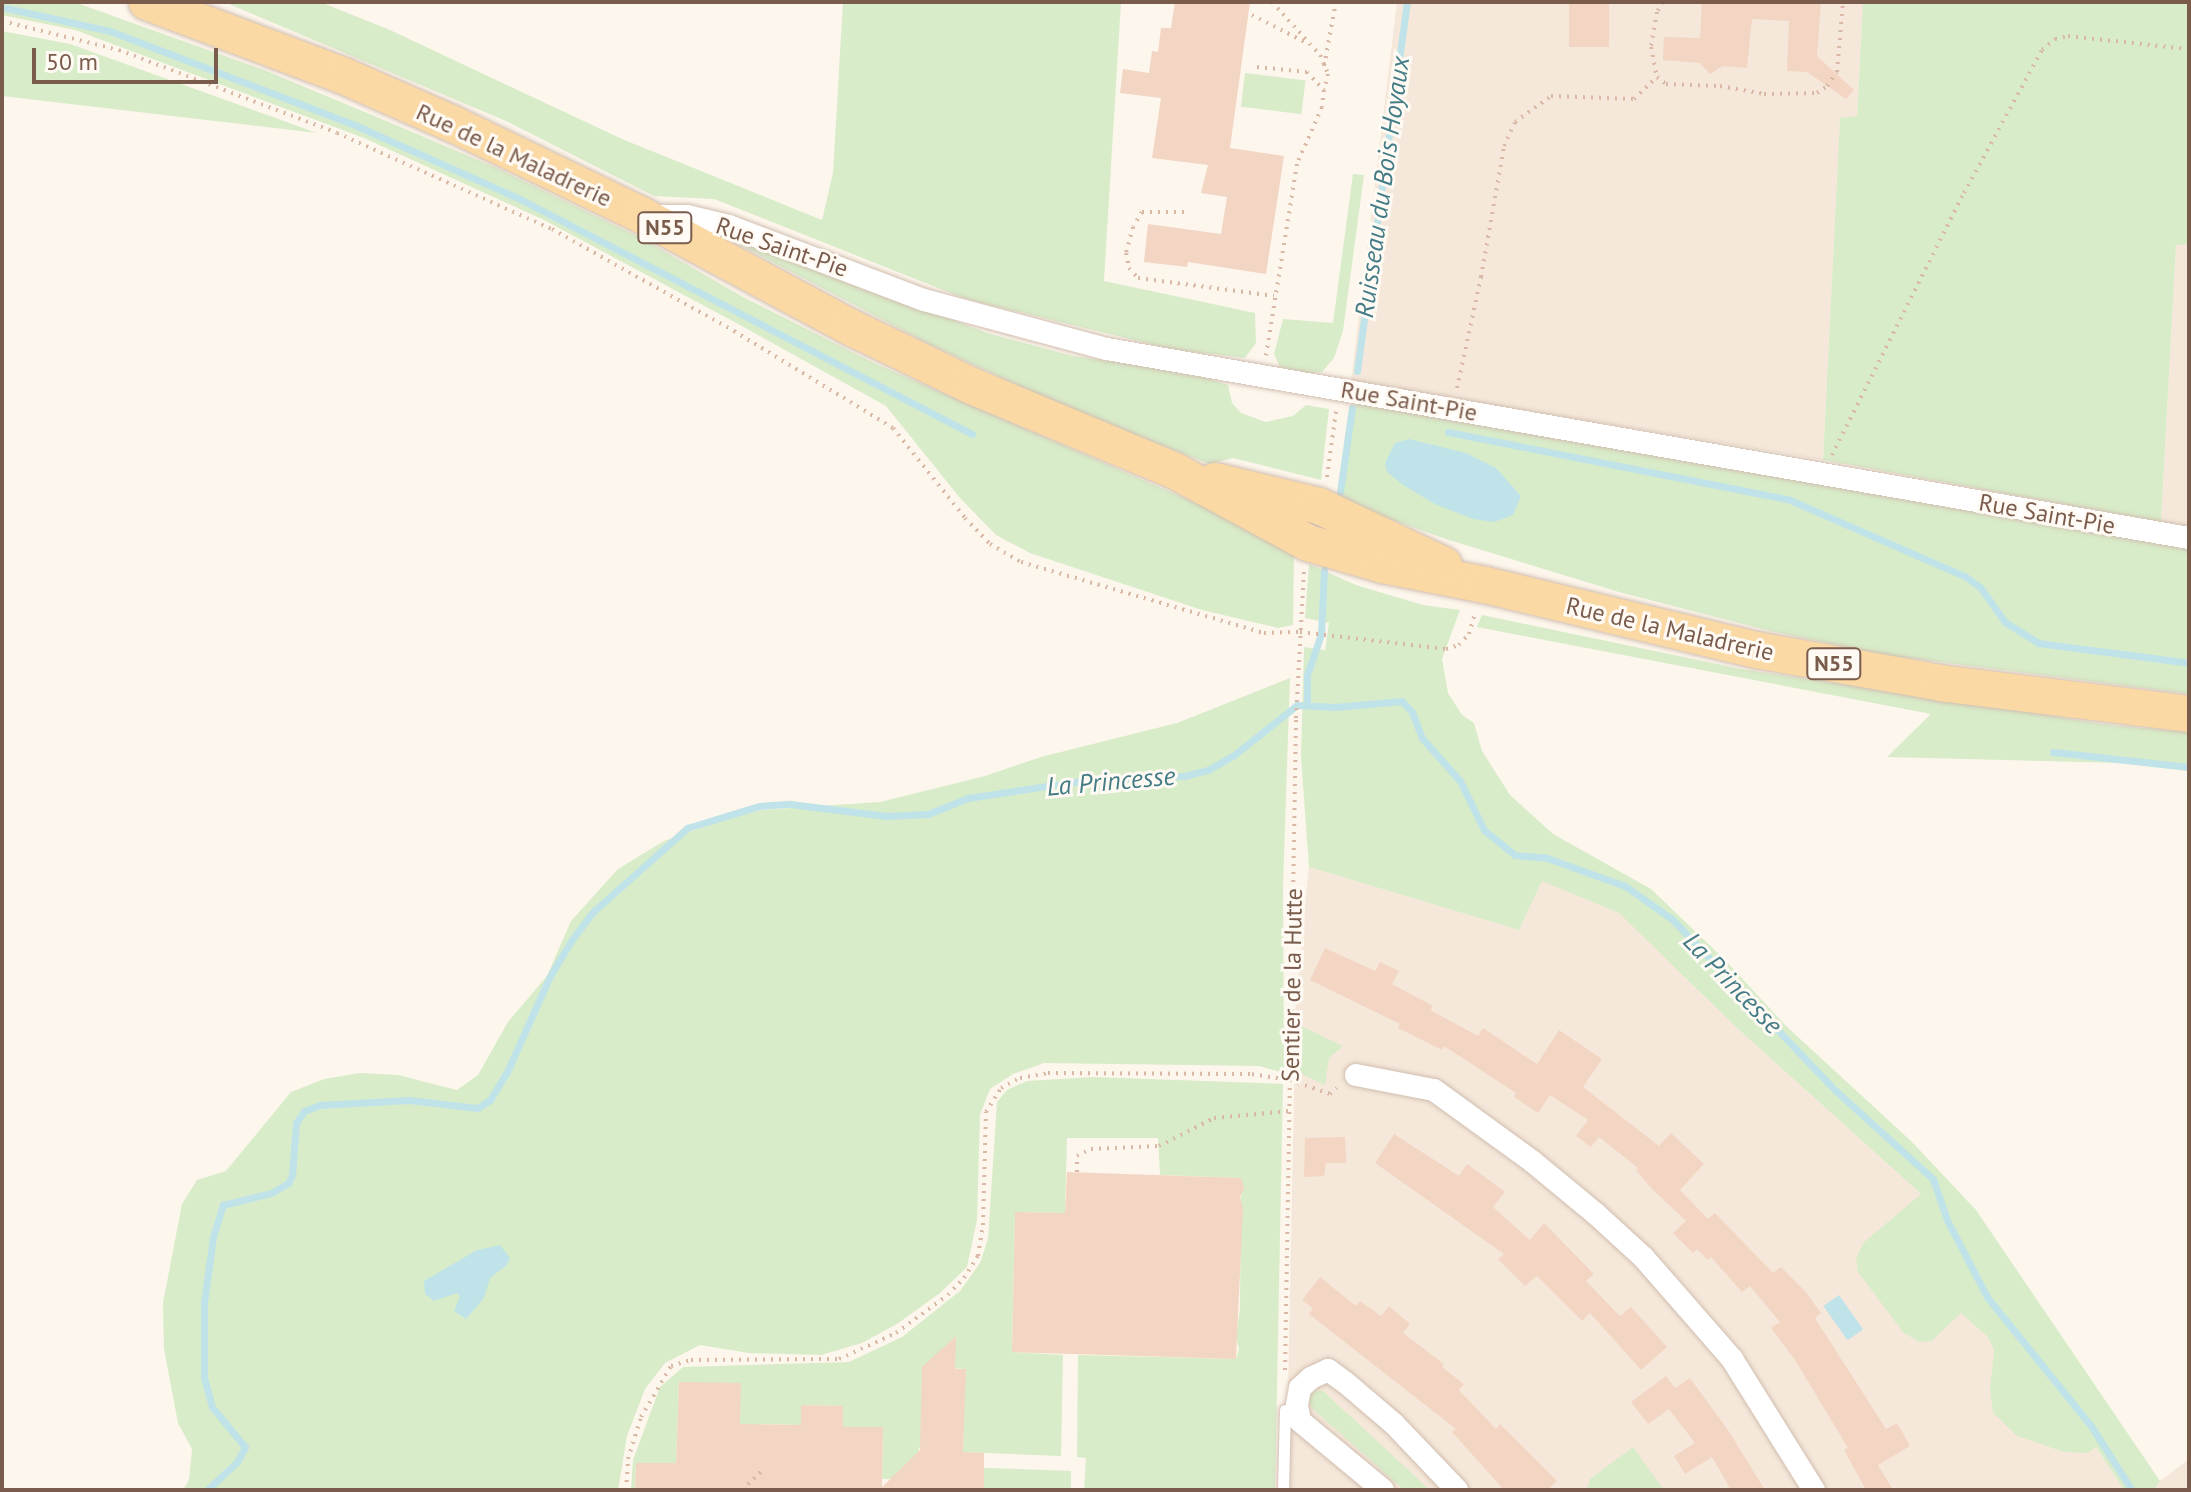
<!DOCTYPE html>
<style>
body{margin:0}
#map{position:relative;width:2191px;height:1492px;overflow:hidden;background:#fdf6ec;font-family:"PT Sans",sans-serif}
div>[style]{position:absolute}
[style*='--x']{left:calc(var(--x)*1px);top:calc(var(--y)*1px);width:calc(var(--w)*1px);rotate:calc(var(--a)*1deg)}
.residential>*{inset:0;background:#f5e8da}
.green>*{inset:0;background:#d8ecc9;transform-origin:0 0}
.water>*{inset:0;background:#bfe3e8;transform-origin:0 0}
.stream>*{height:7px;margin:-3.5px;padding:0 3.5px;transform-origin:3.5px;border-radius:3.5px;background:#bfe3e8}
.building>*{inset:0;background:#f3d5c3;transform-origin:0 0}
.path>*{height:4px;margin-top:-2px;transform-origin:0;background:repeating-linear-gradient(90deg,#d9b8a5 0 2px,transparent 0 8px)}
.roads{filter:drop-shadow(0 0 2px #d1beb0) drop-shadow(0 0 2px #d1beb0)}
.lane>*{height:11px;margin:-5.5px;padding:0 5.5px;transform-origin:5.5px;border-radius:5.5px;background:#fff}
.street>*{height:22px;margin:-11px;padding:0 11px;transform-origin:11px;border-radius:11px;background:#fff}
.primary>*{height:36px;margin:-18px;padding:0 18px;transform-origin:18px;border-radius:18px;background:#fbd9a5}
span{translate:-50% -50%;white-space:nowrap;text-align:center;line-height:1.15;-webkit-text-stroke:6px #fffaf3;paint-order:stroke}
.shield-label span{padding:2px 6px;background:#fffaf3;border:2px solid;border-radius:6px;-webkit-text-stroke-width:0}
.shield-label{font-size:22px;color:#7a5c4d;font-weight:700}
.street-label{font-size:24px;color:#7a5c4d}
.water-label{font-size:26px;color:#437c86;font-style:italic}
.frame{position:absolute;inset:0;border:4px solid #7a5c4d;pointer-events:none}
.scale{position:absolute;left:32px;top:48px;width:186px;height:36px;box-sizing:border-box;border:4px solid #7a5c4d;border-top:0;padding-left:10px;font-size:24px;line-height:28px;white-space:nowrap;color:#7a5c4d;-webkit-text-stroke:6px #fffaf3;paint-order:stroke}
</style>
<div id="map">
<div class="residential">
<i style="clip-path:polygon(1397px 2px,1863px 2px,1857px 117px,1840px 119px,1823px 460px,1351px 381px)"></i>
<i style="clip-path:polygon(2176px 244px,2189px 244px,2189px 527px,2161px 522px)"></i>
<i style="clip-path:polygon(1309px 867px,1519px 930px,1541px 880px,1619px 912px,1738px 1029px,1921px 1194px,1970px 1255px,2124px 1490px,1286px 1490px,1296px 996px)"></i>
<i style="clip-path:polygon(2189px 1459px,2189px 1490px,2154px 1490px,2160px 1481px)"></i>
</div>
<div class="green">
<i style="clip-path:polygon(2px 2px,74px 2px,264px 70px,391px 123px,499px 169px,643px 239px,743px 297px,874px 363px,1235px 520px,1294px 551px,1293px 625px,1278px 628px,1202px 610px,1030px 553px,996px 535px,960px 498px,886px 406px,740px 325px,544px 220px,364px 138px,75px 30px,2px 15px)"></i>
<i style="clip-path:polygon(224px 2px,320px 2px,390px 30px,622px 139px,822px 220px,833px 173px,843px 2px,1121px 2px,1104px 281px,1255px 313px,1256px 343px,1245px 358px,1171px 349px,966px 299px,714px 199px,654px 196px,506px 121px)"></i>
<i style="clip-path:polygon(1863px 2px,2189px 2px,2189px 244px,2176px 245px,2161px 522px,1823px 460px,1840px 118px,1857px 116px)"></i>
<i style="clip-path:polygon(2px 31px,70px 44px,317px 133px,2px 96px)"></i>
<i style="left:1245px;top:73px;width:61px;height:34px;rotate:7deg"></i>
<i style="clip-path:polygon(1353px 174px,1364px 175px,1343px 331px,1334px 358px,1322px 372px,1307px 373px,1280px 367px,1274px 354px,1283px 319px,1333px 323px)"></i>
<i style="clip-path:polygon(715px 232px,770px 249px,987px 333px,1073px 356px,1184px 371px,1228px 385px,1232px 403px,1241px 413px,1266px 422px,1293px 416px,1306px 405px,1329px 409px,1321px 480px,1233px 458px,1209px 464px,1056px 403px,927px 343px)"></i>
<i style="clip-path:polygon(1356px 402px,2189px 548px,2189px 694px,1885px 655px,1770px 631px,1619px 592px,1446px 539px,1337px 500px)"></i>
<i style="clip-path:polygon(1309px 564px,1356px 585px,1423px 605px,1460px 610px,1442px 659px,1448px 693px,1462px 715px,1474px 723px,1482px 751px,1510px 795px,1553px 834px,1651px 889px,1724px 959px,1785px 1025px,1912px 1142px,1976px 1210px,2160px 1481px,2154px 1490px,2124px 1490px,2096px 1447px,2088px 1453px,2064px 1452px,2017px 1436px,1993px 1413px,1990px 1390px,1994px 1350px,1988px 1337px,1961px 1313px,1932px 1341px,1919px 1342px,1903px 1332px,1858px 1272px,1856px 1259px,1863px 1243px,1921px 1194px,1738px 1029px,1619px 913px,1542px 881px,1519px 930px,1309px 867px,1301px 757px,1304px 647px,1325px 650px,1329px 623px,1305px 618px)"></i>
<i style="clip-path:polygon(1482px 615px,1741px 669px,2111px 725px,2189px 732px,2189px 771px,2122px 763px,1887px 757px,1931px 714px,1477px 627px)"></i>
<i style="clip-path:polygon(1290px 678px,1283px 885px,1284px 1073px,1259px 1066px,1044px 1063px,1013px 1074px,990px 1089px,980px 1115px,977px 1220px,967px 1267px,940px 1293px,897px 1324px,862px 1343px,821px 1355px,749px 1353px,700px 1345px,665px 1363px,645px 1389px,627px 1436px,618px 1490px,183px 1490px,189px 1480px,192px 1449px,178px 1423px,164px 1349px,163px 1303px,182px 1204px,197px 1180px,226px 1171px,291px 1092px,324px 1079px,360px 1073px,398px 1075px,457px 1090px,478px 1075px,508px 1022px,547px 976px,571px 921px,618px 869px,664px 841px,748px 811px,880px 802px,985px 776px,1041px 757px,1177px 723px)"></i>
<i style="clip-path:polygon(1297px 1024px,1343px 1046px,1329px 1058px,1325px 1085px,1296px 1071px)"></i>
<i style="clip-path:polygon(1094px 1077px,1283px 1084px,1275px 1490px,1084px 1490px,1086px 1458px,1077px 1457px,1078px 1355px,1236px 1359px,1239px 1349px,1236px 1338px,1240px 1308px,1241px 1178px,1160px 1175px,1158px 1138px,1067px 1138px,1065px 1213px,1015px 1212px,1012px 1352px,1063px 1355px,1061px 1456px,963px 1452px,965px 1369px,946px 1368px,909px 1479px,882px 1479px,883px 1427px,843px 1427px,843px 1406px,802px 1405px,801px 1425px,761px 1424px,760px 1445px,679px 1382px,676px 1463px,636px 1463px,635px 1490px,631px 1490px,633px 1460px,660px 1387px,683px 1367px,849px 1362px,902px 1337px,960px 1291px,980px 1263px,988px 1239px,997px 1102px,1007px 1090px,1027px 1081px)"></i>
<i style="clip-path:polygon(1316px 1391px,1323px 1391px,1430px 1490px,1404px 1490px,1313px 1409px,1308px 1402px,1310px 1395px)"></i>
<i style="clip-path:polygon(1633px 1447px,1664px 1490px,1587px 1490px,1590px 1479px)"></i>
<i style="clip-path:polygon(962px 1467px,1071px 1471px,1071px 1490px,984px 1490px)"></i>
</div>
<div class="water">
<i style="clip-path:polygon(1409px 439px,1466px 453px,1496px 468px,1521px 496px,1513px 515px,1494px 522px,1473px 519px,1435px 504px,1403px 485px,1387px 472px,1385px 463px,1395px 443px)"></i>
<i style="clip-path:polygon(500px 1245px,510px 1258px,507px 1265px,490px 1278px,484px 1298px,466px 1319px,454px 1311px,460px 1296px,457px 1293px,434px 1301px,425px 1294px,424px 1281px,477px 1250px)"></i>
<i style="left:1839px;top:1295px;width:42px;height:19px;rotate:55deg"></i>
</div>
<div class="stream">
<i style="--x:6;--y:8;--w:107;--a:12.5"></i>
<i style="--x:110;--y:31;--w:265;--a:21"></i>
<i style="--x:357;--y:126;--w:176;--a:24.1"></i>
<i style="--x:518;--y:198;--w:512;--a:27.47"></i>
<i style="--x:1357;--y:371;--w:372;--a:-82.3"></i>
<i style="--x:1448;--y:432;--w:349;--a:11.2"></i>
<i style="--x:1790;--y:500;--w:192;--a:23.6"></i>
<i style="--x:1966;--y:577;--w:17;--a:36"></i>
<i style="--x:1980;--y:587;--w:43;--a:54.5"></i>
<i style="--x:2005;--y:622;--w:39;--a:32"></i>
<i style="--x:2038;--y:643;--w:152;--a:7.5"></i>
<i style="--x:1340;--y:492;--w:85;--a:-81.9"></i>
<i style="--x:1307;--y:704;--w:29;--a:-90"></i>
<i style="--x:1307;--y:675;--w:43;--a:-71.1"></i>
<i style="--x:1321;--y:634;--w:64;--a:-87.3"></i>
<i style="--x:2053;--y:752;--w:137;--a:6.3"></i>
<i style="--x:207;--y:1490;--w:41;--a:-43"></i>
<i style="--x:237;--y:1462;--w:17;--a:-62"></i>
<i style="--x:245;--y:1447;--w:52;--a:-129.5"></i>
<i style="--x:212;--y:1407;--w:30;--a:-105"></i>
<i style="--x:204;--y:1378;--w:76;--a:-90"></i>
<i style="--x:204;--y:1302;--w:66;--a:-82.1"></i>
<i style="--x:213;--y:1237;--w:34;--a:-73"></i>
<i style="--x:223;--y:1205;--w:49;--a:-14"></i>
<i style="--x:271;--y:1193;--w:20;--a:-30"></i>
<i style="--x:288;--y:1183;--w:9;--a:-63"></i>
<i style="--x:292;--y:1175;--w:52;--a:-85.6"></i>
<i style="--x:296;--y:1123;--w:14;--a:-56"></i>
<i style="--x:304;--y:1111;--w:17;--a:-21"></i>
<i style="--x:320;--y:1105;--w:89;--a:-3.2"></i>
<i style="--x:409;--y:1100;--w:69;--a:6.6"></i>
<i style="--x:478;--y:1108;--w:14;--a:-34"></i>
<i style="--x:490;--y:1100;--w:33;--a:-59"></i>
<i style="--x:507;--y:1072;--w:103;--a:-65.9"></i>
<i style="--x:549;--y:978;--w:43;--a:-59.3"></i>
<i style="--x:571;--y:941;--w:38;--a:-53"></i>
<i style="--x:594;--y:911;--w:125;--a:-41.7"></i>
<i style="--x:687;--y:828;--w:75;--a:-17"></i>
<i style="--x:759;--y:806;--w:31;--a:-4"></i>
<i style="--x:790;--y:804;--w:97;--a:7.1"></i>
<i style="--x:886;--y:816;--w:42;--a:-2.7"></i>
<i style="--x:928;--y:814;--w:43;--a:-21.8"></i>
<i style="--x:968;--y:798;--w:126;--a:-8.6"></i>
<i style="--x:1093;--y:779;--w:91;--a:-1.9"></i>
<i style="--x:1184;--y:776;--w:25;--a:-14"></i>
<i style="--x:1208;--y:770;--w:30;--a:-30"></i>
<i style="--x:1234;--y:755;--w:80;--a:-38.4"></i>
<i style="--x:1297;--y:705;--w:38;--a:3"></i>
<i style="--x:1335;--y:707;--w:67;--a:-5.1"></i>
<i style="--x:1402;--y:701;--w:15;--a:48"></i>
<i style="--x:1412;--y:712;--w:28;--a:69"></i>
<i style="--x:1422;--y:738;--w:57;--a:48.5"></i>
<i style="--x:1460;--y:781;--w:55;--a:63.9"></i>
<i style="--x:1484;--y:830;--w:40;--a:39"></i>
<i style="--x:1515;--y:855;--w:32;--a:5"></i>
<i style="--x:1547;--y:858;--w:83;--a:19.7"></i>
<i style="--x:1625;--y:886;--w:57;--a:35.1"></i>
<i style="--x:1672;--y:919;--w:238;--a:46.4"></i>
<i style="--x:1836;--y:1091;--w:131;--a:42.2"></i>
<i style="--x:1933;--y:1179;--w:43;--a:71.1"></i>
<i style="--x:1947;--y:1220;--w:87;--a:62.5"></i>
<i style="--x:1987;--y:1297;--w:166;--a:51.1"></i>
<i style="--x:2091;--y:1426;--w:76;--a:57.4"></i>
</div>
<div class="building">
<i style="clip-path:polygon(1175px 2px,1250px 2px,1230px 148px,1284px 156px,1266px 274px,1188px 262px,1187px 267px,1144px 262px,1148px 224px,1221px 234px,1227px 197px,1201px 193px,1208px 165px,1152px 158px,1161px 98px,1120px 93px,1123px 69px,1149px 73px,1152px 51px,1158px 52px,1161px 28px,1171px 28px)"></i>
<i style="left:1569px;top:2px;width:40px;height:45px"></i>
<i style="clip-path:polygon(1702px 2px,1821px 2px,1817px 56px,1854px 90px,1846px 99px,1807px 72px,1787px 71px,1789px 21px,1752px 19px,1747px 68px,1723px 66px,1710px 74px,1700px 63px,1663px 60px,1664px 37px,1700px 38px)"></i>
<i style="clip-path:polygon(1325px 948px,1375px 971px,1380px 962px,1399px 971px,1392px 984px,1433px 1006px,1430px 1010px,1478px 1036px,1483px 1028px,1537px 1064px,1559px 1030px,1602px 1059px,1583px 1087px,1659px 1146px,1671px 1133px,1704px 1164px,1680px 1190px,1708px 1219px,1715px 1213px,1773px 1273px,1781px 1267px,1805px 1291px,1821px 1313px,1815px 1318px,1886px 1429px,1897px 1423px,1910px 1446px,1878px 1465px,1893px 1490px,1866px 1490px,1844px 1450px,1848px 1448px,1795px 1360px,1771px 1328px,1780px 1322px,1750px 1286px,1742px 1292px,1711px 1257px,1708px 1260px,1697px 1249px,1693px 1253px,1673px 1233px,1686px 1221px,1651px 1188px,1636px 1170px,1638px 1168px,1599px 1137px,1591px 1147px,1576px 1136px,1588px 1120px,1550px 1095px,1538px 1113px,1514px 1097px,1516px 1093px,1444px 1046px,1442px 1050px,1398px 1028px,1400px 1024px,1310px 980px)"></i>
<i style="clip-path:polygon(1394px 1134px,1459px 1176px,1467px 1164px,1505px 1192px,1493px 1207px,1530px 1240px,1544px 1223px,1594px 1274px,1586px 1281px,1620px 1316px,1631px 1307px,1667px 1347px,1641px 1370px,1590px 1313px,1582px 1321px,1537px 1276px,1525px 1286px,1498px 1259px,1504px 1254px,1375px 1163px)"></i>
<i style="clip-path:polygon(1345px 1137px,1346px 1163px,1326px 1163px,1324px 1176px,1304px 1177px,1305px 1138px)"></i>
<i style="clip-path:polygon(1067px 1172px,1241px 1178px,1244px 1188px,1240px 1197px,1243px 1208px,1236px 1359px,1012px 1352px,1015px 1212px,1065px 1213px)"></i>
<i style="clip-path:polygon(1320px 1277px,1356px 1306px,1360px 1301px,1381px 1316px,1389px 1306px,1410px 1324px,1403px 1333px,1444px 1364px,1442px 1367px,1464px 1384px,1459px 1390px,1496px 1429px,1500px 1424px,1557px 1481px,1547px 1490px,1504px 1490px,1452px 1432px,1456px 1429px,1309px 1314px,1313px 1308px,1302px 1300px)"></i>
<i style="clip-path:polygon(956px 1336px,955px 1369px,966px 1369px,963px 1452px,984px 1453px,984px 1490px,635px 1490px,636px 1463px,676px 1463px,679px 1382px,741px 1383px,740px 1424px,801px 1425px,801px 1405px,843px 1406px,843px 1427px,883px 1427px,882px 1487px,920px 1450px,922px 1367px)"></i>
<i style="clip-path:polygon(1666px 1376px,1675px 1388px,1690px 1378px,1728px 1430px,1765px 1490px,1731px 1490px,1712px 1457px,1685px 1474px,1674px 1456px,1695px 1443px,1669px 1409px,1648px 1424px,1631px 1402px)"></i>
</div>
<div class="path">
<i style="--x:1272;--y:2;--w:72;--a:47.8"></i>
<i style="--x:1320;--y:55;--w:21;--a:67"></i>
<i style="--x:1328;--y:74;--w:16;--a:104"></i>
<i style="--x:1663;--y:2;--w:12;--a:121"></i>
<i style="--x:1657;--y:12;--w:36;--a:100"></i>
<i style="--x:1651;--y:47;--w:31;--a:79"></i>
<i style="--x:1657;--y:77;--w:11;--a:38"></i>
<i style="--x:1666;--y:84;--w:54;--a:2.1"></i>
<i style="--x:1720;--y:86;--w:45;--a:10.3"></i>
<i style="--x:1764;--y:94;--w:53;--a:-1.1"></i>
<i style="--x:1817;--y:93;--w:12;--a:-35"></i>
<i style="--x:1827;--y:86;--w:17;--a:-54"></i>
<i style="--x:1837;--y:72;--w:70;--a:-85.1"></i>
<i style="--x:1252;--y:15;--w:62;--a:27"></i>
<i style="--x:2;--y:21;--w:121;--a:13.9"></i>
<i style="--x:119;--y:50;--w:233;--a:20.8"></i>
<i style="--x:337;--y:133;--w:235;--a:24.1"></i>
<i style="--x:552;--y:229;--w:209;--a:29.3"></i>
<i style="--x:734;--y:331;--w:186;--a:31.4"></i>
<i style="--x:893;--y:428;--w:115;--a:51.3"></i>
<i style="--x:965;--y:518;--w:36;--a:46"></i>
<i style="--x:990;--y:544;--w:36;--a:30"></i>
<i style="--x:1021;--y:562;--w:253;--a:16.3"></i>
<i style="--x:1264;--y:633;--w:36;--a:-2"></i>
<i style="--x:1300;--y:632;--w:147;--a:6.6"></i>
<i style="--x:1446;--y:649;--w:14;--a:-17"></i>
<i style="--x:1459;--y:645;--w:15;--a:-48"></i>
<i style="--x:1469;--y:634;--w:22;--a:-74"></i>
<i style="--x:1324;--y:66;--w:65;--a:-79.4"></i>
<i style="--x:1257;--y:67;--w:50;--a:5.7"></i>
<i style="--x:1307;--y:72;--w:25;--a:47"></i>
<i style="--x:1324;--y:90;--w:17;--a:97"></i>
<i style="--x:1322;--y:107;--w:62;--a:113.7"></i>
<i style="--x:1297;--y:164;--w:194;--a:99.2"></i>
<i style="--x:1184;--y:212;--w:42;--a:180"></i>
<i style="--x:1142;--y:212;--w:17;--a:121"></i>
<i style="--x:1133;--y:227;--w:27;--a:105"></i>
<i style="--x:1126;--y:253;--w:15;--a:79"></i>
<i style="--x:1129;--y:268;--w:13;--a:48"></i>
<i style="--x:1138;--y:278;--w:137;--a:7.5"></i>
<i style="--x:1457;--y:388;--w:114;--a:-77.8"></i>
<i style="--x:1481;--y:277;--w:133;--a:-80"></i>
<i style="--x:1504;--y:146;--w:26;--a:-65"></i>
<i style="--x:1515;--y:122;--w:44;--a:-35.8"></i>
<i style="--x:1551;--y:96;--w:83;--a:2.1"></i>
<i style="--x:1634;--y:99;--w:32;--a:-44"></i>
<i style="--x:1832;--y:455;--w:293;--a:-63.3"></i>
<i style="--x:1964;--y:193;--w:163;--a:-61.4"></i>
<i style="--x:2042;--y:50;--w:17;--a:-40"></i>
<i style="--x:2055;--y:39;--w:13;--a:-13"></i>
<i style="--x:2068;--y:36;--w:120;--a:6.2"></i>
<i style="--x:1327;--y:477;--w:67;--a:-82.2"></i>
<i style="--x:1292;--y:1011;--w:12;--a:24"></i>
<i style="--x:1077;--y:1172;--w:16;--a:-90"></i>
<i style="--x:1077;--y:1156;--w:16;--a:-27"></i>
<i style="--x:1091;--y:1149;--w:68;--a:-2.5"></i>
<i style="--x:1159;--y:1146;--w:62;--a:-27"></i>
<i style="--x:1214;--y:1118;--w:75;--a:-5.3"></i>
<i style="--x:1285;--y:1370;--w:652;--a:-89.03"></i>
<i style="--x:1296;--y:718;--w:147;--a:-86.9"></i>
<i style="--x:626;--y:1490;--w:31;--a:-86"></i>
<i style="--x:628;--y:1459;--w:44;--a:-72.8"></i>
<i style="--x:641;--y:1417;--w:59;--a:-59.5"></i>
<i style="--x:671;--y:1366;--w:21;--a:-17"></i>
<i style="--x:691;--y:1360;--w:148;--a:-0.4"></i>
<i style="--x:839;--y:1359;--w:63;--a:-24.5"></i>
<i style="--x:896;--y:1333;--w:64;--a:-36.2"></i>
<i style="--x:948;--y:1295;--w:23;--a:-47"></i>
<i style="--x:964;--y:1278;--w:26;--a:-58"></i>
<i style="--x:978;--y:1256;--w:31;--a:-81"></i>
<i style="--x:983;--y:1225;--w:113;--a:-88.5"></i>
<i style="--x:986;--y:1112;--w:28;--a:-58"></i>
<i style="--x:1001;--y:1088;--w:21;--a:-28"></i>
<i style="--x:1020;--y:1078;--w:28;--a:-10"></i>
<i style="--x:1048;--y:1073;--w:204;--a:0.3"></i>
<i style="--x:1252;--y:1074;--w:38;--a:9"></i>
<i style="--x:1290;--y:1080;--w:42;--a:19.3"></i>
<i style="--x:1330;--y:1094;--w:9;--a:-41"></i>
<i style="--x:742;--y:1490;--w:32;--a:-44"></i>
</div>
<div class="roads">
<div class="lane">
<i style="--x:1283;--y:1490;--w:80;--a:-88.6"></i>
</div>
<div class="street">
<i style="--x:652;--y:216;--w:35;--a:0"></i>
<i style="--x:687;--y:216;--w:43;--a:13.4"></i>
<i style="--x:729;--y:226;--w:209;--a:20.8"></i>
<i style="--x:924;--y:300;--w:189;--a:15"></i>
<i style="--x:1107;--y:349;--w:1098;--a:9.91"></i>
<i style="--x:1356;--y:1075;--w:79;--a:10.9"></i>
<i style="--x:1434;--y:1090;--w:122;--a:36"></i>
<i style="--x:1533;--y:1162;--w:82;--a:39.5"></i>
<i style="--x:1596;--y:1214;--w:65;--a:42.5"></i>
<i style="--x:1644;--y:1258;--w:134;--a:48.9"></i>
<i style="--x:1732;--y:1359;--w:155;--a:58"></i>
<i style="--x:1383;--y:1490;--w:108;--a:-140.3"></i>
<i style="--x:1300;--y:1421;--w:16;--a:-101"></i>
<i style="--x:1297;--y:1405;--w:17;--a:-80"></i>
<i style="--x:1300;--y:1388;--w:15;--a:-42"></i>
<i style="--x:1311;--y:1378;--w:19;--a:-25"></i>
<i style="--x:1328;--y:1370;--w:22;--a:36"></i>
<i style="--x:1346;--y:1383;--w:63;--a:40.5"></i>
<i style="--x:1394;--y:1424;--w:91;--a:46.3"></i>
</div>
<div class="primary">
<i style="--x:147;--y:2;--w:210;--a:20.6"></i>
<i style="--x:344;--y:76;--w:119;--a:23.8"></i>
<i style="--x:453;--y:124;--w:211;--a:25.8"></i>
<i style="--x:643;--y:216;--w:237;--a:28.2"></i>
<i style="--x:852;--y:328;--w:133;--a:25.8"></i>
<i style="--x:972;--y:386;--w:220;--a:22.7"></i>
<i style="--x:1175;--y:471;--w:151;--a:28.4"></i>
<i style="--x:1308;--y:543;--w:78;--a:16.3"></i>
<i style="--x:1383;--y:565;--w:104;--a:11.1"></i>
<i style="--x:1485;--y:585;--w:279;--a:13.5"></i>
<i style="--x:1756;--y:650;--w:188;--a:10.1"></i>
<i style="--x:1941;--y:683;--w:250;--a:7.1"></i>
<i style="--x:1215;--y:481;--w:107;--a:13.5"></i>
<i style="--x:1319;--y:506;--w:138;--a:25.3"></i>
</div>
</div>
<div class="shield-label">
<span style="left:665px;top:228px">N55</span>
<span style="left:1834px;top:664px">N55</span>
</div>
<div class="street-label">
<span style="left:514px;top:155px;rotate:25deg">Rue de la Maladrerie</span>
<span style="left:782px;top:247px;rotate:19deg">Rue Saint-Pie</span>
<span style="left:1409px;top:401px;rotate:10deg">Rue Saint-Pie</span>
<span style="left:2047px;top:514px;rotate:10deg">Rue Saint-Pie</span>
<span style="left:1670px;top:629px;rotate:13deg">Rue de la Maladrerie</span>
<span style="left:1292px;top:985px;rotate:-89deg">Sentier de la Hutte</span>
</div>
<div class="water-label">
<span style="left:1382px;top:187px;rotate:-82deg">Ruisseau du Bois Hoyaux</span>
<span style="left:1111px;top:781px;rotate:-5deg">La Princesse</span>
<span style="left:1733px;top:983px;rotate:46deg">La Princesse</span>
</div>
<div class="frame"></div>
<div class="scale">50 m</div>
</div>
